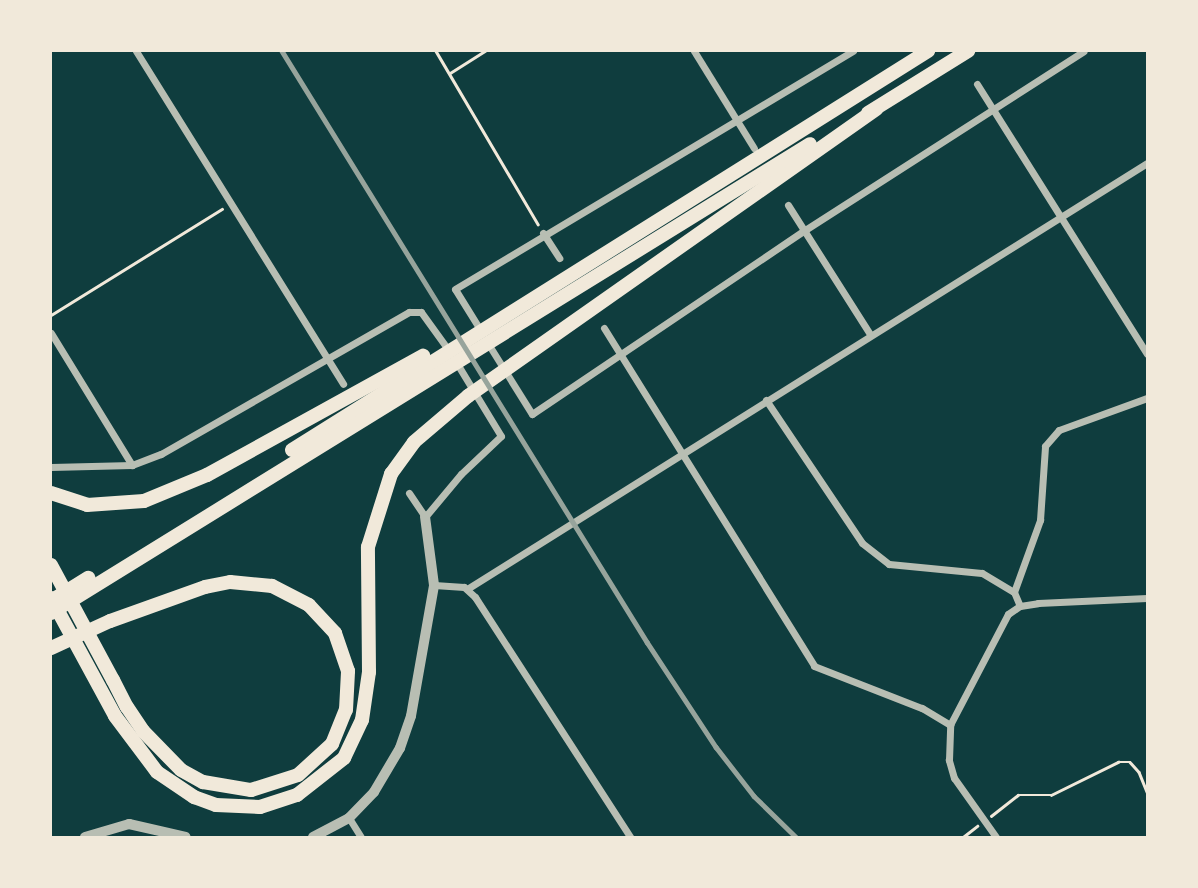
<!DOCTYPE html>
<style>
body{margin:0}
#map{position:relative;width:1198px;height:888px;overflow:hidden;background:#0f3d3e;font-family:"Open Sans",sans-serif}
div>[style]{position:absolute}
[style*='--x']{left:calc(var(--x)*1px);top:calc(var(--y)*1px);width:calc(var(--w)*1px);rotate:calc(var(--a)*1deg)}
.path>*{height:2.5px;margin:-1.25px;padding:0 1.25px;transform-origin:1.25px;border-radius:1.25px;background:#f1e9da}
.minor>*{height:7px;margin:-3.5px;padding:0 3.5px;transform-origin:3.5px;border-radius:3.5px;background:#b8beb3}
.tertiary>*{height:10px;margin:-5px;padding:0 5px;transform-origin:5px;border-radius:5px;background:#b8beb3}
.motorway>*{height:14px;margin:-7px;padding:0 7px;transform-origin:7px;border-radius:7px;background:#f1e9da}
.rail>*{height:4.5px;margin:-2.25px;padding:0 2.25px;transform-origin:2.25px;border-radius:2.25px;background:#97a49c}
span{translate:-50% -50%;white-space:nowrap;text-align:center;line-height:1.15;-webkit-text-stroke:5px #f1e9da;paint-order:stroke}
.frame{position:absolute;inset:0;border:52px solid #f1e9da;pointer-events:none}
</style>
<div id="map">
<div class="path">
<i style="--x:436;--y:51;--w:201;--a:59.5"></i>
<i style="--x:450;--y:73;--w:41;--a:-32.2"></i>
<i style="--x:51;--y:315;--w:201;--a:-31.8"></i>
<i style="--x:991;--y:816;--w:34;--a:-38"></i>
<i style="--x:1018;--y:795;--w:33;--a:0"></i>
<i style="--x:1051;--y:795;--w:75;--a:-26.2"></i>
<i style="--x:1118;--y:762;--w:12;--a:0"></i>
<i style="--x:1130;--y:762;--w:13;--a:48"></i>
<i style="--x:1139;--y:772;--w:22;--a:68"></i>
<i style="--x:963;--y:837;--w:18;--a:-38"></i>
</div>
<div class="minor">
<i style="--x:136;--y:51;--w:392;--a:58.1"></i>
<i style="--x:694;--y:51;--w:114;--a:58.3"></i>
<i style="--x:977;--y:84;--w:319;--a:57.8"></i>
<i style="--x:788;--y:205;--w:153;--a:57.6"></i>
<i style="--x:543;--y:233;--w:30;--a:57"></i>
<i style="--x:604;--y:328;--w:398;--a:58.1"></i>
<i style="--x:814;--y:666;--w:116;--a:21.3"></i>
<i style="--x:922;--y:708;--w:33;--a:31"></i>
<i style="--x:481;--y:331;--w:49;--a:-121.8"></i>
<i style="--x:455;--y:289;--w:464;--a:-30.9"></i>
<i style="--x:51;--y:333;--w:155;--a:58.5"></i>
<i style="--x:487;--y:342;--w:85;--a:58"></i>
<i style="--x:532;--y:414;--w:329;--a:-34"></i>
<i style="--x:805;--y:230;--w:331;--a:-32.7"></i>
<i style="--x:766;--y:400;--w:172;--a:56.1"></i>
<i style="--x:862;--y:543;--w:34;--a:38"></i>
<i style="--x:889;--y:564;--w:93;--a:5.5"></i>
<i style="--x:982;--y:573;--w:37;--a:31"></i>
<i style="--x:1014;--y:592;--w:15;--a:67"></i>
<i style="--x:51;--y:467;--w:81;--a:-1.4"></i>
<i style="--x:132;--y:465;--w:31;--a:-21"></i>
<i style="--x:161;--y:454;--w:286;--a:-29.8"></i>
<i style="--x:409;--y:312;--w:12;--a:0"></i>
<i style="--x:421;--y:312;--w:49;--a:54.1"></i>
<i style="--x:409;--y:493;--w:29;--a:56"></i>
<i style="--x:425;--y:517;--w:56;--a:-50.1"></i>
<i style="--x:461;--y:474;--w:55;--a:-43.5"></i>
<i style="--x:501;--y:436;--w:87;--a:-121.3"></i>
<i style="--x:434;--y:585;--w:30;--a:4"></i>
<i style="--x:464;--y:587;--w:15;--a:42"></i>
<i style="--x:475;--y:597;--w:286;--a:57.1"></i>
<i style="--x:467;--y:589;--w:802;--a:-32.07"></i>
<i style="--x:1014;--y:592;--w:77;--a:-70.1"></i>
<i style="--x:1040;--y:520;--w:74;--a:-86.1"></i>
<i style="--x:1045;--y:446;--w:21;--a:-49"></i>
<i style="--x:1059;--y:430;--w:94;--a:-20"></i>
<i style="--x:349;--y:818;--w:22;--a:58"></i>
<i style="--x:996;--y:837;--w:72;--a:-125.4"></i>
<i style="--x:954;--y:778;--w:19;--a:-106"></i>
<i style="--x:949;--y:760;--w:35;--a:-88"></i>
<i style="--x:950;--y:725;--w:125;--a:-62.4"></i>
<i style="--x:1008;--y:614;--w:14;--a:-34"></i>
<i style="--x:1020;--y:606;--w:18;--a:-9"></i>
<i style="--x:1038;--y:603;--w:109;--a:-2.6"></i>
</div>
<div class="tertiary">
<i style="--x:85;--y:837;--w:46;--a:-16.5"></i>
<i style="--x:129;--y:824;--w:58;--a:12.8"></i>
<i style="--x:313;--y:837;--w:41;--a:-27.8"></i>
<i style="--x:349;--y:818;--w:36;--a:-46"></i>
<i style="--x:374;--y:792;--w:51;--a:-59.4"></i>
<i style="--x:400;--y:748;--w:34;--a:-71"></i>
<i style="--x:411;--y:716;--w:133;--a:-80"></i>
<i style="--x:434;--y:585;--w:69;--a:-97.5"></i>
</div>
<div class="motorway">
<i style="--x:868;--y:113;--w:118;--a:-31.8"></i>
<i style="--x:292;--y:450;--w:751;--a:-32.1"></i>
<i style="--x:51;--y:493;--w:38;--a:18"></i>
<i style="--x:87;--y:505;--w:57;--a:-4"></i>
<i style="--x:144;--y:501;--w:68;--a:-22.4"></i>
<i style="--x:207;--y:475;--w:247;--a:-28.9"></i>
<i style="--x:51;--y:565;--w:131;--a:61.7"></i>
<i style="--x:113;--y:680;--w:30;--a:63"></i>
<i style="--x:127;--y:707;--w:29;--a:56"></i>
<i style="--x:143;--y:731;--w:54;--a:45.7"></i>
<i style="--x:181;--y:770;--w:25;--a:29"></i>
<i style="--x:203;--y:782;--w:49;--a:9.5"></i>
<i style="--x:251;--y:790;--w:49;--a:-17.7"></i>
<i style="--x:298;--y:775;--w:46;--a:-42.4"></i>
<i style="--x:332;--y:744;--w:37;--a:-68"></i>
<i style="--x:346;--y:710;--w:39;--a:-87"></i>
<i style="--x:348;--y:671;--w:40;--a:-108.9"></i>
<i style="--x:335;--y:633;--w:38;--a:-133"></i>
<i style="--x:309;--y:605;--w:42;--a:-152.8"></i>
<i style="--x:272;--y:586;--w:42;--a:-174.6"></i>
<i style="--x:230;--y:582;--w:25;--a:169"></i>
<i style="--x:205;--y:587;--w:101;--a:160.3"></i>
<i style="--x:110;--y:621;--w:65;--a:155.4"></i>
<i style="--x:51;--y:598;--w:134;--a:61.5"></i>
<i style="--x:115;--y:716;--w:70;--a:53.1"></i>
<i style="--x:157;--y:772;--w:45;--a:34"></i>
<i style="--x:194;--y:797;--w:23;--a:20"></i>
<i style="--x:216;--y:805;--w:44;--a:2.6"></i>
<i style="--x:260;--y:807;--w:39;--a:-18"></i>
<i style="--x:297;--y:795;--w:60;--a:-38.2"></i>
<i style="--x:344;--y:758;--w:42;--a:-64.7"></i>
<i style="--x:362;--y:720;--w:49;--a:-81.7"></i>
<i style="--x:369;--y:672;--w:125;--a:-90.5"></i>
<i style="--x:368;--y:547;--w:77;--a:-72.5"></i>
<i style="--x:391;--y:474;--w:39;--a:-54"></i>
<i style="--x:414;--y:442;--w:71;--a:-40.4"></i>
<i style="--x:468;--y:396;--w:499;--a:-35.1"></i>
<i style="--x:51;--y:601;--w:44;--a:-31.9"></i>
<i style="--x:51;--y:613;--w:892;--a:-31.71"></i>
</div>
<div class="rail">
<i style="--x:282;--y:51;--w:695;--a:58.3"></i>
<i style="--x:647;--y:642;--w:126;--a:56.7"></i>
<i style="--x:716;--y:747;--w:62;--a:52.2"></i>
<i style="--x:754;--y:796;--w:59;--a:44.3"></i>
</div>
<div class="frame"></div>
</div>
